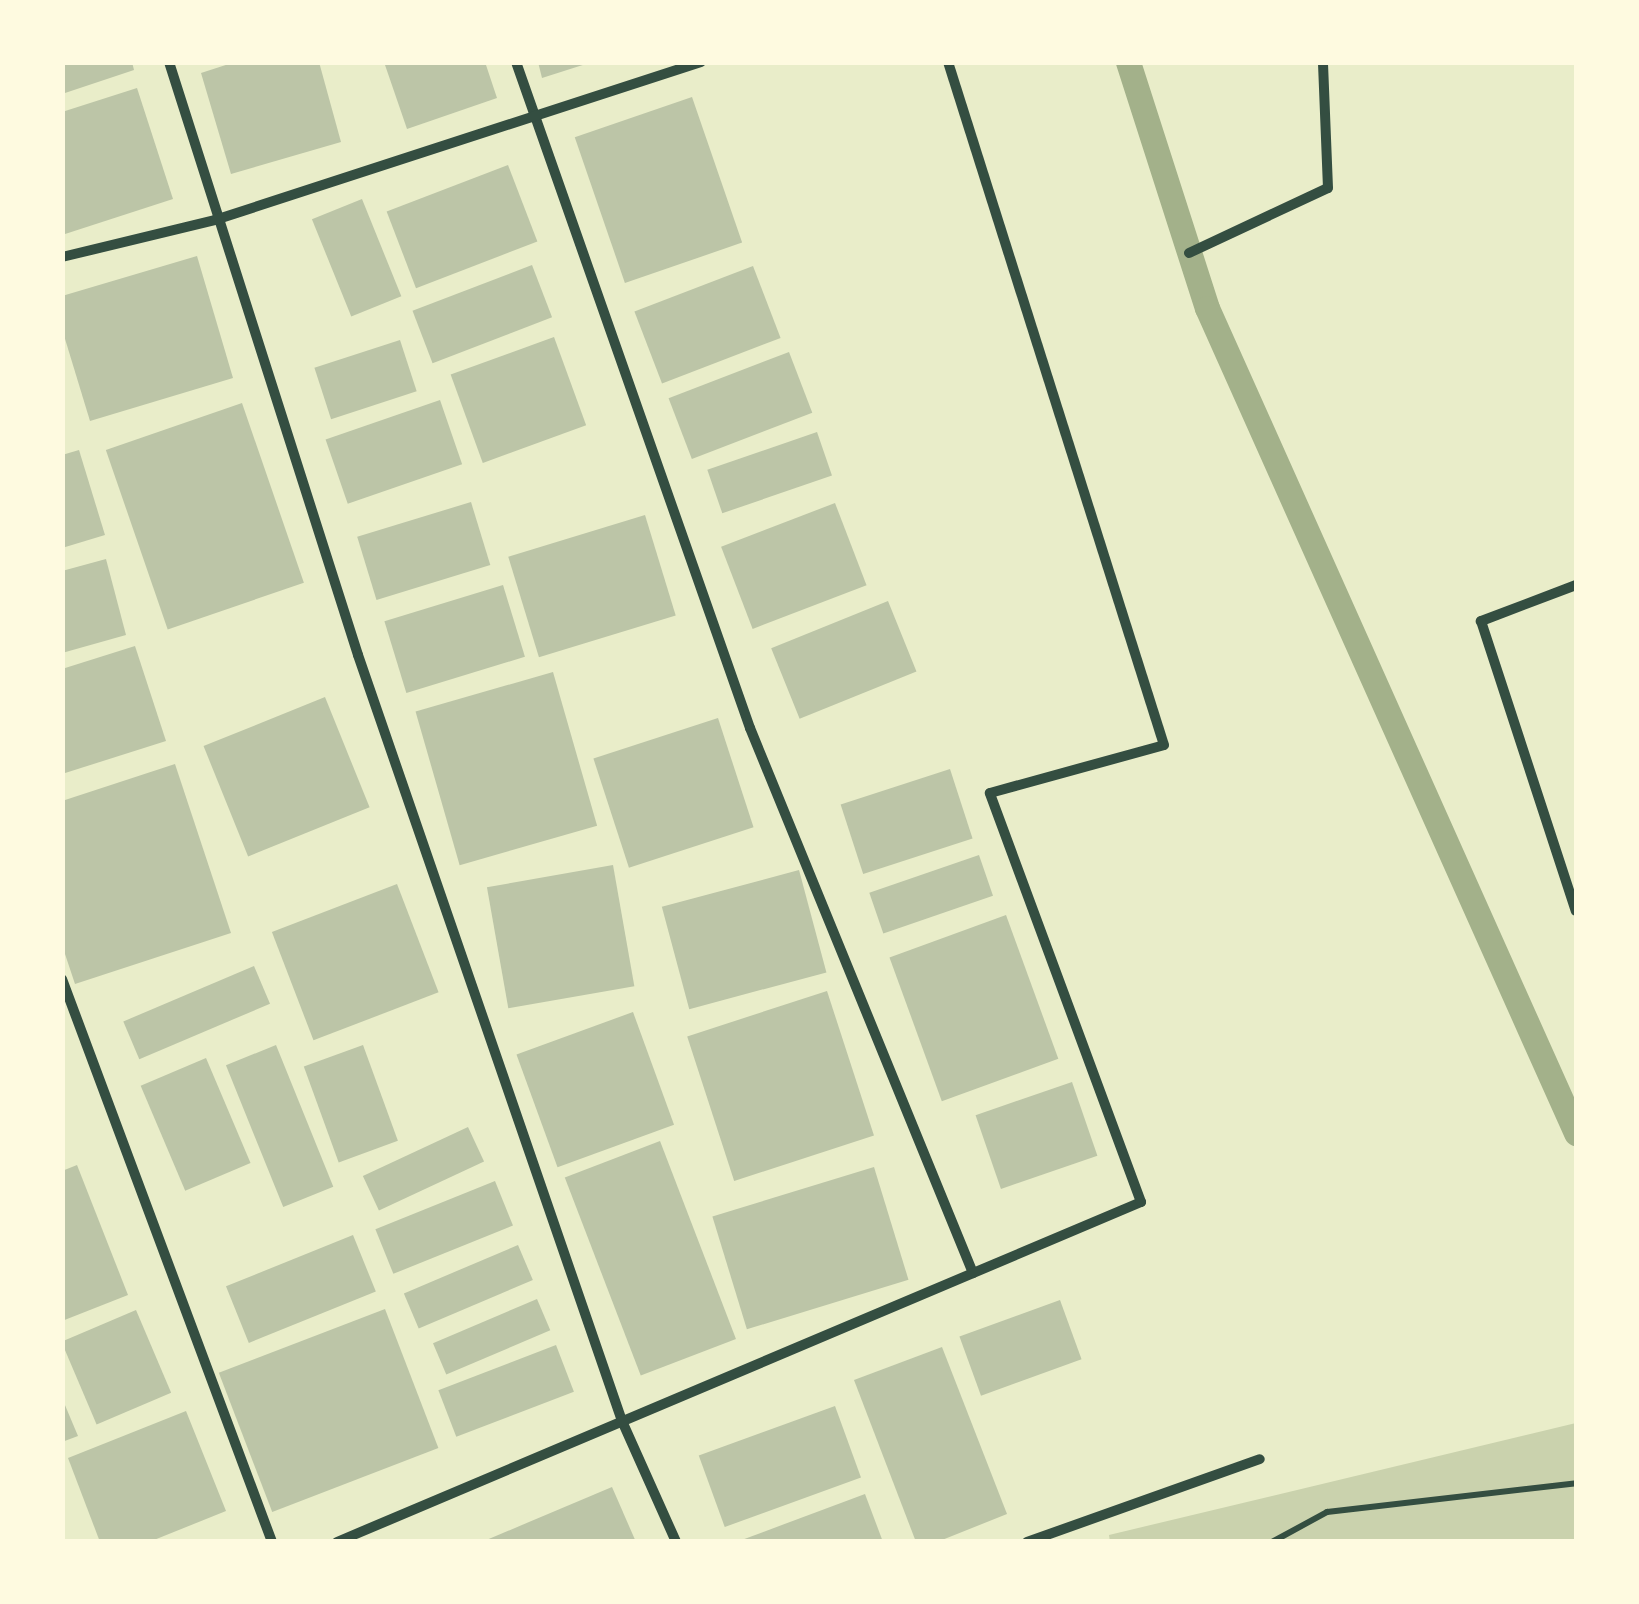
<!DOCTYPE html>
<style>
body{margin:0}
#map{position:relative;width:1639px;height:1604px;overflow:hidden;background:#e9edc9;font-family:"Source Serif 4",serif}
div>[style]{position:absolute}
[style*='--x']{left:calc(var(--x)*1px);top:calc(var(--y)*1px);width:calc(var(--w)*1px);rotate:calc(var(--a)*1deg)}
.green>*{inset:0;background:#cad2ad}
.stream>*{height:25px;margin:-12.5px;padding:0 12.5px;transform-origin:12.5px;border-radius:12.5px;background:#a3b18a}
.building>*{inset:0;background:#bcc5a7;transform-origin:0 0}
.path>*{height:6px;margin:-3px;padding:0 3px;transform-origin:3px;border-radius:3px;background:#344e41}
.minor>*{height:10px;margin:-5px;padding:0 5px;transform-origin:5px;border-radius:5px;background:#344e41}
span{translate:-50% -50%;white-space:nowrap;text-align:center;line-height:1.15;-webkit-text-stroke:9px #fefae0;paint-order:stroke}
.frame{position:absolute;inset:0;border:65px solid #fefae0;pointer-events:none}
</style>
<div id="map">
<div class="green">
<i style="clip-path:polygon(1576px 1423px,1576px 1541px,1110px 1542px,1109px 1535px)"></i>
</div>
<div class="stream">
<i style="--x:1128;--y:62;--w:258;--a:72.2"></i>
<i style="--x:1207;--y:308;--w:904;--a:65.9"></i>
</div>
<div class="building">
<i style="clip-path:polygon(62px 62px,132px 62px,134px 70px,62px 94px)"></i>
<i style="clip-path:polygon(235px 62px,319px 62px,341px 142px,231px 174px,201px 73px)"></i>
<i style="clip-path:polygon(384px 62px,485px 62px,497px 98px,407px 129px)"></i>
<i style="clip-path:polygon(538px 62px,588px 62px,589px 63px,542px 78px)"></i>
<i style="clip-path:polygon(137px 88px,173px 199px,62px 235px,62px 112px)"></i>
<i style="left:692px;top:97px;width:154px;height:124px;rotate:71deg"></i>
<i style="left:508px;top:165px;width:82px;height:130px;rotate:69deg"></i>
<i style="left:362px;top:199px;width:105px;height:54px;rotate:68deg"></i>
<i style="clip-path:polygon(197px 256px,233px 378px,90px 421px,62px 329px,62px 296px)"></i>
<i style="left:532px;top:265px;width:56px;height:128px;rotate:69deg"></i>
<i style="left:753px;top:266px;width:77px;height:127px;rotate:69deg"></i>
<i style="left:554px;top:337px;width:94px;height:110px;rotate:70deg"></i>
<i style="left:400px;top:340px;width:54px;height:90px;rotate:72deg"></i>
<i style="left:789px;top:352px;width:65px;height:129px;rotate:69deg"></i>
<i style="left:440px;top:400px;width:68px;height:121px;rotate:71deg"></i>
<i style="left:242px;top:403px;width:190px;height:144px;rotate:71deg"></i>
<i style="left:817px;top:432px;width:46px;height:116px;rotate:71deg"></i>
<i style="clip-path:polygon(79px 450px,105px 535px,62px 548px,62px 455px)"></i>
<i style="left:471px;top:502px;width:66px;height:119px;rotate:73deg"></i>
<i style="left:835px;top:503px;width:88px;height:122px;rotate:69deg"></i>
<i style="left:645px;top:515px;width:105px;height:143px;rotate:73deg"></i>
<i style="clip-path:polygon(106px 559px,126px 635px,62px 653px,62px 571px)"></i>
<i style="left:503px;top:585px;width:75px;height:124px;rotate:73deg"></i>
<i style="left:888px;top:601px;width:76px;height:126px;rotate:68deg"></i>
<i style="clip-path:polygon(135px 646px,166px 741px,62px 774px,62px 669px)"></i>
<i style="left:553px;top:672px;width:160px;height:143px;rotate:74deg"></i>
<i style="left:325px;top:697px;width:119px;height:131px;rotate:68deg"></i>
<i style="left:718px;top:718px;width:115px;height:131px;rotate:72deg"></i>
<i style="clip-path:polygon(175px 764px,231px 933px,75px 984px,62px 945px,62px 801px)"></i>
<i style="left:950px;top:769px;width:73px;height:115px;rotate:72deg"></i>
<i style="left:979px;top:855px;width:43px;height:116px;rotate:71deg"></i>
<i style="left:613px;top:865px;width:123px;height:128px;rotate:80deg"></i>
<i style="left:799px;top:870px;width:106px;height:142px;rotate:75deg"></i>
<i style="left:397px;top:884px;width:116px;height:134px;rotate:69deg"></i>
<i style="left:1006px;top:915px;width:153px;height:124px;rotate:70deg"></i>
<i style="left:254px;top:966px;width:41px;height:142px;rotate:67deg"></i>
<i style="left:827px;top:991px;width:152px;height:147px;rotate:72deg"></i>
<i style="left:633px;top:1012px;width:120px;height:124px;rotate:70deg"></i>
<i style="left:276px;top:1045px;width:153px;height:54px;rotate:68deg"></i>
<i style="left:363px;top:1045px;width:102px;height:63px;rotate:70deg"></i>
<i style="left:206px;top:1058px;width:114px;height:71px;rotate:67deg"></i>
<i style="left:1072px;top:1082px;width:78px;height:102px;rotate:71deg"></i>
<i style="left:468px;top:1127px;width:38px;height:116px;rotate:65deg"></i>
<i style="left:660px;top:1141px;width:212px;height:102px;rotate:69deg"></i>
<i style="clip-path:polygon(77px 1165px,128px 1295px,62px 1321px,62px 1171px)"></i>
<i style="left:874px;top:1167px;width:118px;height:169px;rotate:73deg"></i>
<i style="left:495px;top:1181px;width:48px;height:129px;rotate:68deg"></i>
<i style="left:353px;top:1235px;width:61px;height:137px;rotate:68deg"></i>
<i style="left:518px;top:1245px;width:38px;height:124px;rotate:67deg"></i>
<i style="left:537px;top:1299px;width:34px;height:113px;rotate:67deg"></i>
<i style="left:1060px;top:1300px;width:63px;height:107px;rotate:70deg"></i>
<i style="left:385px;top:1309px;width:149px;height:178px;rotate:69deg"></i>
<i style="left:136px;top:1310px;width:90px;height:81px;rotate:67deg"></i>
<i style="left:556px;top:1345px;width:50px;height:126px;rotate:69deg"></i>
<i style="clip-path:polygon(942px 1347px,1007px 1514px,937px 1542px,916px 1542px,854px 1380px)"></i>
<i style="clip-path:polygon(62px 1398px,78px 1436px,62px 1442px)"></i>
<i style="left:835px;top:1406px;width:76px;height:145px;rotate:70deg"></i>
<i style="clip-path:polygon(186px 1411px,226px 1511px,149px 1542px,100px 1542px,68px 1458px)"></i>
<i style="clip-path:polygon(612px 1487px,636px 1542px,484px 1542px,484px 1541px)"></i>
<i style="clip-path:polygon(865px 1494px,883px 1542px,739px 1542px,739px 1541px)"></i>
</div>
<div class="path">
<i style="--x:1272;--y:1542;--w:63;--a:-28.6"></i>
<i style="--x:1327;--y:1512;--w:251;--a:-6.6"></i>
</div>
<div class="minor">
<i style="--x:169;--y:62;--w:622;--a:72.32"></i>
<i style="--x:358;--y:655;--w:810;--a:70.98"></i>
<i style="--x:622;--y:1421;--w:133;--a:65.9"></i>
<i style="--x:516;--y:62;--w:706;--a:70.64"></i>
<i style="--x:750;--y:728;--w:589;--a:67.75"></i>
<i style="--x:1189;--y:253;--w:153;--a:-25.1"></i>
<i style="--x:1328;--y:188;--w:126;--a:-92.3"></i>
<i style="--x:62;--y:257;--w:157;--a:-13.6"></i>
<i style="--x:215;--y:220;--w:511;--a:-18.01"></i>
<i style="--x:1576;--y:585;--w:102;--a:159.2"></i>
<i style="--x:1481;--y:621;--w:305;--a:71.9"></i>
<i style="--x:62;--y:979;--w:601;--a:69.54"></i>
<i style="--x:337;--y:1542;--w:873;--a:-22.92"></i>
<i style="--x:1141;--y:1202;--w:436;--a:-110.3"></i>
<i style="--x:990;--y:793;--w:180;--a:-15.4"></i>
<i style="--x:1164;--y:745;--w:716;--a:-107.55"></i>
<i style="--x:1027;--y:1542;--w:247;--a:-19.6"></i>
</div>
<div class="frame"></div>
</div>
